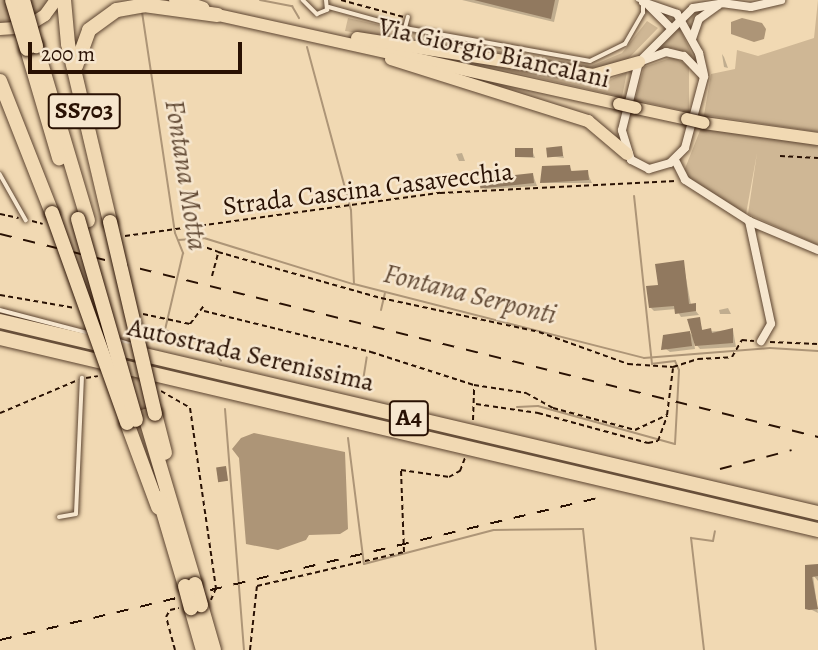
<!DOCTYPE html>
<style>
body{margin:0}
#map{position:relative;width:818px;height:650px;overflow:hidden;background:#f1d9b3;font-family:Alegreya,serif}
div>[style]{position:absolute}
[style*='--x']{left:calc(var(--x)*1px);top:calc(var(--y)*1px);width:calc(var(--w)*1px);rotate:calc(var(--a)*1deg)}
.green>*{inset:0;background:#cfb795}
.water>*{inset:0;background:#ad9577}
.shadow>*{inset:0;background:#0003}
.stream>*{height:2px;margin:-1px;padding:0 1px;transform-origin:1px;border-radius:1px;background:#ad9577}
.building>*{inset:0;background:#91795f;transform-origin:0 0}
.path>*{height:2px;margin-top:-1px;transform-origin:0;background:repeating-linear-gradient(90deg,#291103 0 5px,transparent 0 8.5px)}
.roads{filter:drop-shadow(0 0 2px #5b432f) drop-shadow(0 0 2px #5b432f)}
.lane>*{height:3.5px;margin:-1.75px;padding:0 1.75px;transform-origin:1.75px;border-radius:1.75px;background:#f6e6ce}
.street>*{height:8px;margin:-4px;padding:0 4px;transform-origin:4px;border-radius:4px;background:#f6e6ce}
.primary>*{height:12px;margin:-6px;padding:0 6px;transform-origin:6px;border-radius:6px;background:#f1d9b3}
.highway>*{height:14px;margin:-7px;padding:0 7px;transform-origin:7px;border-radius:7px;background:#f1d9b3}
.rail>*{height:2px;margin-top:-1px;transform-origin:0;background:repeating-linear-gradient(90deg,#291103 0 12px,transparent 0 24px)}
.bridges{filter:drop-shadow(0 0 2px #291103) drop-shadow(0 0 2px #291103)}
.primary-bridge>*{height:12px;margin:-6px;padding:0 6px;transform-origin:6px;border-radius:6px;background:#f1d9b3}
.highway-bridge>*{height:14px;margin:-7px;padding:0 7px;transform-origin:7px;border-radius:7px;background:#f1d9b3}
span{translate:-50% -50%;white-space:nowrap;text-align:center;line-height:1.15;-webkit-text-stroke:5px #f6e6ce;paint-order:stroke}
.shield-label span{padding:2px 5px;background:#f6e6ce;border:2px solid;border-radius:5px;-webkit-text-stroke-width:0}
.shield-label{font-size:24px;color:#291103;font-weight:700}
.street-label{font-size:26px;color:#291103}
.water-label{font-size:28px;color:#644c37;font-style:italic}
.scale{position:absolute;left:28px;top:42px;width:214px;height:32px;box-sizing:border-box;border:4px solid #291103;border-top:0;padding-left:9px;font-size:21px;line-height:24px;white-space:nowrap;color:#291103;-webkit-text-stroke:5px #f6e6ce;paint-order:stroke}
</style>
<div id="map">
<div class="green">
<i style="clip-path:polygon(0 0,49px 0,37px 15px,16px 24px,0 23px)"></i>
<i style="clip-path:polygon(818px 0,818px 132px,704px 115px,711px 74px,735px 69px,737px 50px,758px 56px,814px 38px)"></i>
<i style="clip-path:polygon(348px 18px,487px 49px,591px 66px,622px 53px,647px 21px,658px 28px,628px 59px,598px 70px,345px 31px)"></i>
<i style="clip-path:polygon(679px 26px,693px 57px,672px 48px,654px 51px)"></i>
<i style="clip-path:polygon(430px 53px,587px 81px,607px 81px,627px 72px,622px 97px)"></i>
<i style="clip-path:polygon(673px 57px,689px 66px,689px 112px,635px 100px,644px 67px)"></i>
<i style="clip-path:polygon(701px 128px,818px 144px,818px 245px,748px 214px,757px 153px,746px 214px,688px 177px,684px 171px)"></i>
</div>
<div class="water">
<i style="clip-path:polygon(742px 18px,762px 23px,766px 29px,764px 39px,754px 42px,731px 34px,731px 22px)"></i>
<i style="clip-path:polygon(254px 433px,345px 452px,348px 529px,340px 534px,309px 535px,306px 540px,278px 550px,246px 544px,239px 458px,232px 449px,241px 438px)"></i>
</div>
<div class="shadow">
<i style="clip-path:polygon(462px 0,559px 0,554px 22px)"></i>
<i style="clip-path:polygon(722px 54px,724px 57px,728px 68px,724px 67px)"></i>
<i style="clip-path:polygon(561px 148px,564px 158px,548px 156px)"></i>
<i style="clip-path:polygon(532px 150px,535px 158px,517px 157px)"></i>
<i style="clip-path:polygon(456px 154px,462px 153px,465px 161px,459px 161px)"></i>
<i style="clip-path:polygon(569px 166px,573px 173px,587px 172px,592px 183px,542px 183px)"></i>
<i style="clip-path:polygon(533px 175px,537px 186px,485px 189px,481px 185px)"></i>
<i style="clip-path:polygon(683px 262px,691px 305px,699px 315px,681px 317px,676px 309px,654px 311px,650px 307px,659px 286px)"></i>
<i style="clip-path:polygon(728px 308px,731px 314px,720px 314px,719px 310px)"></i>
<i style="clip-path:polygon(699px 319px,703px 332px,733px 330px,736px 347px,700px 349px,694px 342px,695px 349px,670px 352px,666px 349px,690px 333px,696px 339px)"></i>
<i style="clip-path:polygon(807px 566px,818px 566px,818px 581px,813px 575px,818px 613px,810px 609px)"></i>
</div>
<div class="stream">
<i style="--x:260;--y:0;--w:33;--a:11"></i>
<i style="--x:292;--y:6;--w:14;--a:60"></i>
<i style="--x:142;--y:12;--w:223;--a:81.5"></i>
<i style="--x:175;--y:233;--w:22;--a:68"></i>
<i style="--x:183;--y:253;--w:79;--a:103.2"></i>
<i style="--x:165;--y:330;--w:49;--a:20.3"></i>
<i style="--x:211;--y:347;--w:17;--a:54"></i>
<i style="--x:307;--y:47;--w:169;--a:74.9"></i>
<i style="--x:351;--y:210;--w:74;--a:87.7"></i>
<i style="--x:354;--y:284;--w:299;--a:14.3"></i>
<i style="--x:644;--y:358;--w:126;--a:-4.5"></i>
<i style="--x:770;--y:348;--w:48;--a:3.6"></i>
<i style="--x:178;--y:240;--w:26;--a:-4"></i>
<i style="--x:204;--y:238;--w:156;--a:17.2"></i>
<i style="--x:381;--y:310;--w:17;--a:-77"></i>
<i style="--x:362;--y:387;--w:30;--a:-81"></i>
<i style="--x:517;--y:407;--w:21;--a:-3"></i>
<i style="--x:538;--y:406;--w:142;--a:15.5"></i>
<i style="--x:675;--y:444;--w:74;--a:-86.9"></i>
<i style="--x:679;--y:370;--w:10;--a:-114"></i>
<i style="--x:675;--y:361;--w:23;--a:173"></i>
<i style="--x:652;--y:364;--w:169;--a:-96.1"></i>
<i style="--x:225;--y:409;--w:242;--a:85.5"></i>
<i style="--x:348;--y:438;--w:127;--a:82.8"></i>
<i style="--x:364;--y:564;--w:134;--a:-14.7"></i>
<i style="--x:494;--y:530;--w:89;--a:-0.6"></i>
<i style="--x:583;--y:529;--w:122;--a:83.9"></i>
<i style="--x:704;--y:650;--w:113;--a:-96.6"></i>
<i style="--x:691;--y:538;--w:22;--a:8"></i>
<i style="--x:713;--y:541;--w:10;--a:-79"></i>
</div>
<div class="building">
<i style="clip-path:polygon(474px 0,555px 0,551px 19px)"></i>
<i style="left:562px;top:146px;width:10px;height:16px;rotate:84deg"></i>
<i style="left:533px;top:148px;width:9px;height:18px;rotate:90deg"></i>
<i style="clip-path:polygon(570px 165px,571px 171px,588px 170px,589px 180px,540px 183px,542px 166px)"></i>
<i style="left:533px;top:173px;width:10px;height:54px;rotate:84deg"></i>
<i style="clip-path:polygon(684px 260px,689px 304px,696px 303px,696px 311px,675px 314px,674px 306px,649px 308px,646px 286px,658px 285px,655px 264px)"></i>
<i style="clip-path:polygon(700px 317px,702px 330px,711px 328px,712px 333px,733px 328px,733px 343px,695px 346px,687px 319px)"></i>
<i style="clip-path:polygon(690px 331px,692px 346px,661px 350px,663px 335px)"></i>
<i style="left:226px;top:466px;width:15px;height:10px;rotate:82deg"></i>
<i style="clip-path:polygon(818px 564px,818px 576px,812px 577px,818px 609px,809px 610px,805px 609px,805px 565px)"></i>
</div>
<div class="path">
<i style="--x:341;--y:0;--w:65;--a:15.1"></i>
<i style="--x:780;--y:156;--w:38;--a:3"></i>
<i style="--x:0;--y:214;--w:19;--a:12"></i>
<i style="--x:32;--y:221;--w:11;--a:15"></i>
<i style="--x:189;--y:229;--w:13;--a:81"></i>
<i style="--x:191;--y:242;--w:29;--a:20"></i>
<i style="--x:218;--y:252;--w:169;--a:15.8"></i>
<i style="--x:381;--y:298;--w:162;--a:12.1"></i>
<i style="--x:539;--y:332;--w:95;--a:19.8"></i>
<i style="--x:628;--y:364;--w:45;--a:3.8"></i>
<i style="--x:673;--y:367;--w:26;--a:-18"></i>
<i style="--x:698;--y:359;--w:34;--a:-3"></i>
<i style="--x:732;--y:357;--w:20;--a:-60"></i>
<i style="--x:742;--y:340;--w:12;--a:5"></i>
<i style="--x:125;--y:236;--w:318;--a:-7.8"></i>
<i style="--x:440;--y:193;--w:236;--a:-2.9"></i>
<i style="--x:212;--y:276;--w:24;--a:-75"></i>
<i style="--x:0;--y:295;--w:76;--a:9.8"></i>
<i style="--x:204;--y:311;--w:172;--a:13.8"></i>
<i style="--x:371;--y:352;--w:108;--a:17.8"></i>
<i style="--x:474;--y:385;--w:53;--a:8.7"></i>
<i style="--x:526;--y:393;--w:31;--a:29"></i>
<i style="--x:553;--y:408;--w:85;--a:15"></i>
<i style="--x:635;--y:430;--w:35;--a:-25"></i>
<i style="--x:667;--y:415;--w:47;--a:-82.7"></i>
<i style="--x:143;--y:314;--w:48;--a:12"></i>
<i style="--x:190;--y:324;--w:25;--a:-53"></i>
<i style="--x:770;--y:342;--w:48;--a:2.4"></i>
<i style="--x:86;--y:378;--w:12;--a:-9"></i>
<i style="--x:161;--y:391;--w:34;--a:30"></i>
<i style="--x:190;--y:408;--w:182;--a:81.8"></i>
<i style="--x:216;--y:588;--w:13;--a:113"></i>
<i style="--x:476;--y:404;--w:63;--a:8.3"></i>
<i style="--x:538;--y:413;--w:114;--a:15.3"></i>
<i style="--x:648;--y:443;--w:10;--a:-11"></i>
<i style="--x:658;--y:441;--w:27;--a:-70"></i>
<i style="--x:0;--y:413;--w:85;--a:-22.9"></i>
<i style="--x:473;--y:420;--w:34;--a:-88"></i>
<i style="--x:175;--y:650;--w:34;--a:-105"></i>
<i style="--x:166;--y:617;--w:8;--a:-60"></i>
<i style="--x:170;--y:610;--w:9;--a:-13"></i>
<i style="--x:250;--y:650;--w:64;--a:-83.8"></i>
<i style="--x:257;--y:586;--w:151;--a:-13"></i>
<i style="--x:404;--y:552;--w:82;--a:-92.1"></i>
<i style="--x:401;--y:470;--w:49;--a:8.3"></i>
<i style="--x:449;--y:477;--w:13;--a:-29"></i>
<i style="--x:460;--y:471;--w:14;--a:-69"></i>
</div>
<div class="roads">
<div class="lane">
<i style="--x:303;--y:0;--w:20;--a:45"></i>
<i style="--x:317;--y:14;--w:11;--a:-22"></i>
<i style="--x:327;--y:10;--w:10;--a:-96"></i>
<i style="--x:329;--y:7;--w:79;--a:15.4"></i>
<i style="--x:405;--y:28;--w:188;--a:10.1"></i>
<i style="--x:590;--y:61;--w:39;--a:-26"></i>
<i style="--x:625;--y:44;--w:36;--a:-60"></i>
<i style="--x:643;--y:13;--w:11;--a:-90"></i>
<i style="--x:643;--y:2;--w:5;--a:-158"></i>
<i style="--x:405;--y:28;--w:11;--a:-75"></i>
<i style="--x:0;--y:174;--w:53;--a:60.5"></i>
<i style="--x:0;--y:310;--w:95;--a:14.6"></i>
<i style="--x:116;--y:340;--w:21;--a:17"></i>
<i style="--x:59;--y:517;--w:17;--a:-10"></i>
<i style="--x:76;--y:514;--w:136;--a:-87.5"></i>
</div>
<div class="street">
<i style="--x:643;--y:2;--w:36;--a:19"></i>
<i style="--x:677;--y:14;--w:45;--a:60.6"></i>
<i style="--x:699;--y:53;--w:22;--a:77"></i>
<i style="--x:722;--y:3;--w:29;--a:8"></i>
<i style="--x:751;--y:7;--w:31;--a:-13"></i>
<i style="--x:649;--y:6;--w:30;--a:45"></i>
<i style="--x:692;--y:39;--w:21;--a:-71"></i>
<i style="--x:699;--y:19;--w:24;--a:-36"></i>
<i style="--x:666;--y:52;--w:18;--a:13"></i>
<i style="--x:684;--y:56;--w:29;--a:46"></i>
<i style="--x:704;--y:77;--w:73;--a:105"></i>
<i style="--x:685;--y:148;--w:21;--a:135"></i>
<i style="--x:670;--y:163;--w:22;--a:164"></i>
<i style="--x:649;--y:169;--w:20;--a:-153"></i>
<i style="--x:631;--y:160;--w:31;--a:-107"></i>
<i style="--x:622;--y:130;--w:70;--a:-76"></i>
<i style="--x:639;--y:62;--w:29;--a:-20"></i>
<i style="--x:639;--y:62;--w:76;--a:-45"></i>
<i style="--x:693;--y:8;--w:31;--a:-9"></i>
<i style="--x:675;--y:160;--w:22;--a:63"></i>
<i style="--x:685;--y:180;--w:76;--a:32.6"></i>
<i style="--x:749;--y:221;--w:75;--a:22.8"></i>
<i style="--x:749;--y:221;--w:105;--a:77.9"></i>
<i style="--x:771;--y:324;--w:20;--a:120"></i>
</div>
<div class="primary">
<i style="--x:209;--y:13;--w:420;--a:12.5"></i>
<i style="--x:0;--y:29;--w:26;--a:-4"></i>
<i style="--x:26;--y:27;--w:22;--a:-32"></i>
<i style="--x:45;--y:15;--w:19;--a:-54"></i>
<i style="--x:357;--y:38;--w:239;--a:8.9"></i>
<i style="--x:593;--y:75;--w:48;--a:-15.8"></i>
<i style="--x:391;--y:59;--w:207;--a:17.5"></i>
<i style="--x:588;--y:121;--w:51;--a:40.2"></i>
<i style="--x:636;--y:108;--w:52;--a:12.2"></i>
<i style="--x:704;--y:123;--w:115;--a:8"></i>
</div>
<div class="highway">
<i style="--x:64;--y:0;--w:44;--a:84.8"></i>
<i style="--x:68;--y:44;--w:183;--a:76.7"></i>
<i style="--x:176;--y:0;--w:28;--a:18"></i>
<i style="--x:36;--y:46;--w:182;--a:73.4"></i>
<i style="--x:27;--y:49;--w:114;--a:73.6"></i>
<i style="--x:76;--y:66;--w:38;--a:-70"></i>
<i style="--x:89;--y:30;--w:34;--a:-36"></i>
<i style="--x:117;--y:10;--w:27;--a:-10"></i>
<i style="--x:144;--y:5;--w:74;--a:7.8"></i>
<i style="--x:0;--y:81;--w:142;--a:68.5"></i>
<i style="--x:0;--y:321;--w:840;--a:13.21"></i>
<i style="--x:0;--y:338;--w:840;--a:13.21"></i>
<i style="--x:155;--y:414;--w:40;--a:75.6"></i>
<i style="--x:145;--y:416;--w:175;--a:73.4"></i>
<i style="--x:127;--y:423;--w:90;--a:69.7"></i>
<i style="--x:159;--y:498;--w:92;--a:73.5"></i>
<i style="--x:201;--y:605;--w:47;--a:73.9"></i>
<i style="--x:191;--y:608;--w:44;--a:74.1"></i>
</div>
</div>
<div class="rail">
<i style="--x:0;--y:234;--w:843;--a:13.94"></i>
<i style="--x:720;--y:469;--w:74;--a:-14.8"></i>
<i style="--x:0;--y:640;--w:623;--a:-13.37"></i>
</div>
<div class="bridges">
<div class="primary-bridge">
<i style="--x:619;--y:104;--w:17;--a:13"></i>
<i style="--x:687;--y:119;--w:17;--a:13"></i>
</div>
<div class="highway-bridge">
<i style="--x:12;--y:0;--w:51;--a:73"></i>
<i style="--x:23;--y:0;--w:48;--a:74.2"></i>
<i style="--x:52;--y:213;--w:223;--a:70.3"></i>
<i style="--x:78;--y:219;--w:209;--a:73.9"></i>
<i style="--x:110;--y:222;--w:197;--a:76.8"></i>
<i style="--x:195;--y:584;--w:22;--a:74"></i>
<i style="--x:185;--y:586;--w:23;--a:75"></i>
</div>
</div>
<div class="shield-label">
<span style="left:84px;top:111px">SS703</span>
<span style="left:409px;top:418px">A4</span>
</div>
<div class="street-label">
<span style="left:494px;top:53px;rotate:13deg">Via Giorgio Biancalani</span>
<span style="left:368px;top:189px;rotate:-7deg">Strada Cascina Casavecchia</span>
<span style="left:251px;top:355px;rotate:13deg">Autostrada Serenissima</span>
</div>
<div class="water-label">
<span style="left:186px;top:175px;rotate:81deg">Fontana Motta</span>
<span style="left:470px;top:294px;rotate:14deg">Fontana Serponti</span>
</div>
<div class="scale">200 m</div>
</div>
